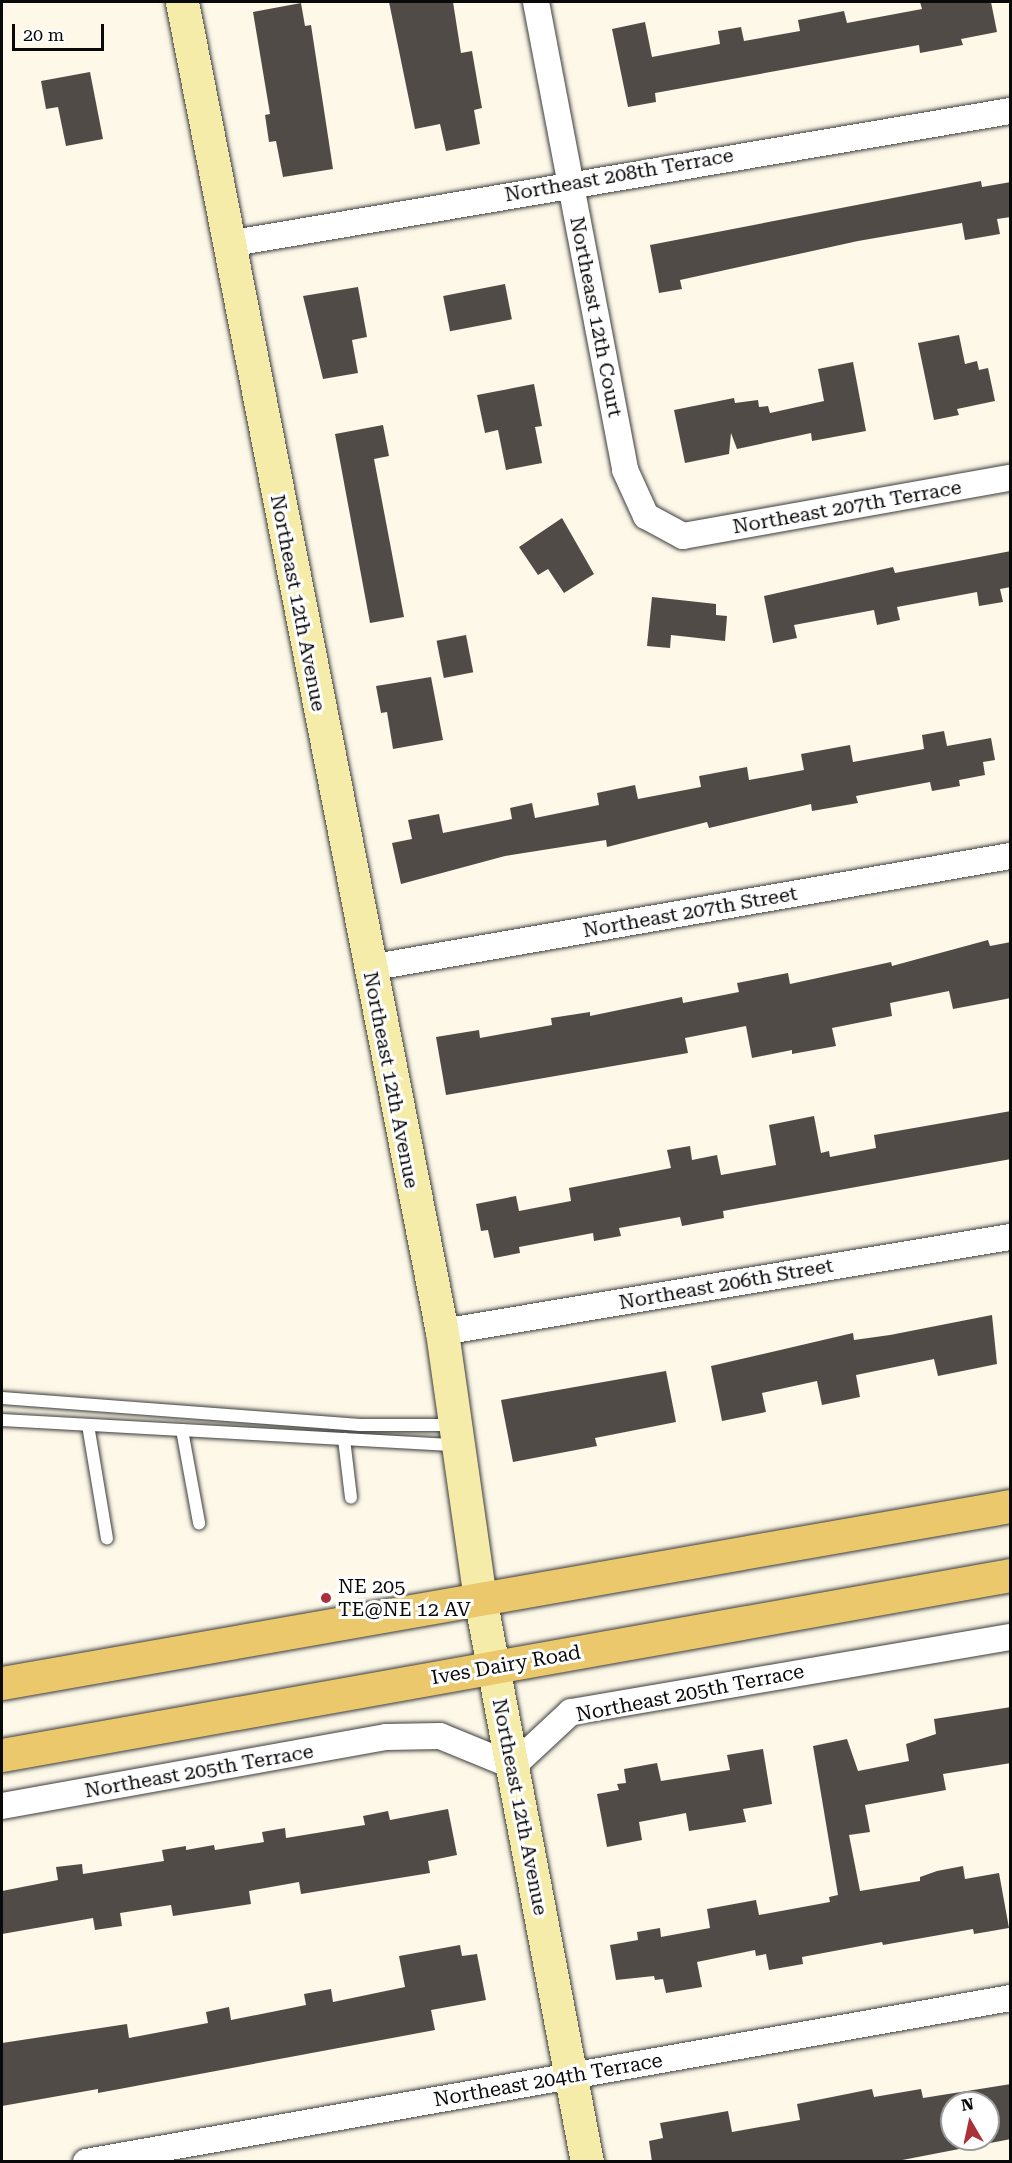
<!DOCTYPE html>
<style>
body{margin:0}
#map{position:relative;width:1012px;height:2163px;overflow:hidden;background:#fdf8e8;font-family:"Roboto Serif",serif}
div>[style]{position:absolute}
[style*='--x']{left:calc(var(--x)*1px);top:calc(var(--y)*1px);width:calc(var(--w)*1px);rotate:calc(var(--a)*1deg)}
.building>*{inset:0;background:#514b47;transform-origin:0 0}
.roads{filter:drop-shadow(0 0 2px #3c3c3c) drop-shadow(0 0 2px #3c3c3c)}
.lane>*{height:12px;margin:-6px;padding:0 6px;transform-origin:6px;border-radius:6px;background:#fff}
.street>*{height:26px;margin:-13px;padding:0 13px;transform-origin:13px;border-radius:13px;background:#fff}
.secondary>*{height:33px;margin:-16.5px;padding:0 16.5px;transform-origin:16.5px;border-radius:16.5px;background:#f6ecaa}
.primary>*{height:33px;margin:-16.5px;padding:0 16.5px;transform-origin:16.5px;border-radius:16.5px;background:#eac86b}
.dots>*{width:16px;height:16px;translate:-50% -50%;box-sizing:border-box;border:3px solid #fff;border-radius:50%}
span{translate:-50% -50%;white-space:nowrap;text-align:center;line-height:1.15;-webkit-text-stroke:6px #fff;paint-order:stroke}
.street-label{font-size:20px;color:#090909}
.poi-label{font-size:20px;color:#090909}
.left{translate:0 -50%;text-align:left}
.frame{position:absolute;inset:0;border:3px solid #090909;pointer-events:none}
.north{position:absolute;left:940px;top:2091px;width:60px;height:60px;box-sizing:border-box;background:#fff;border:2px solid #9d9d9d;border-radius:50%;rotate:351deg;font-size:16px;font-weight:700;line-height:24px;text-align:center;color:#090909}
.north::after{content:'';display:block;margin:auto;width:21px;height:27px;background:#aa313a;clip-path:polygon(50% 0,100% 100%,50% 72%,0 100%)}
.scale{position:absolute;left:12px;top:24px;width:92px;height:27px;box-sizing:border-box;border:3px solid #090909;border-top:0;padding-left:8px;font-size:18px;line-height:21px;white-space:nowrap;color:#090909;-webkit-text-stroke:4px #fff;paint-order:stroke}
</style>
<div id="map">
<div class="building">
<i style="clip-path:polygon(389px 2px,453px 2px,461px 53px,472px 51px,477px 80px,482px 108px,474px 110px,480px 144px,446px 151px,440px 124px,415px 129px)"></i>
<i style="clip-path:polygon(920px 2px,991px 2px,997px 32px,961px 39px,963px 45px,920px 53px,919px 45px,655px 93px,656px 102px,628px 107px,612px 29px,645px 22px,652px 57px,720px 44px,718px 31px,741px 27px,744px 41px,800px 31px,798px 20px,844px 11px,847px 23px,922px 9px)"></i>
<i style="clip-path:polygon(301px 3px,305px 26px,311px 25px,333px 169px,283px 177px,276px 141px,269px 142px,265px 115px,270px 114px,253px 12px)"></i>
<i style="clip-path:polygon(90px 72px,103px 139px,66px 146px,58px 107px,46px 109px,41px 81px)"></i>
<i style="clip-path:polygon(981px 181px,982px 187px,1011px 182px,1011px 217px,997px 219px,1000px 234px,965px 240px,962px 223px,858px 241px,680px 280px,682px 289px,659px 293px,650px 245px)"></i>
<i style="left:505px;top:284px;width:36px;height:63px;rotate:79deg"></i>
<i style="clip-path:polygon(358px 287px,367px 337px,352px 340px,358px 373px,323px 379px,303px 296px)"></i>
<i style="clip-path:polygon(959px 335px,965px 364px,977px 361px,979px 370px,988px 368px,995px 401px,957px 409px,959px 415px,934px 420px,918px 343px)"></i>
<i style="clip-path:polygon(853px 362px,866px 431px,812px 441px,811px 433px,737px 449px,731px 433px,729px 454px,685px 463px,674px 410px,734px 398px,735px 403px,758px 400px,759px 407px,768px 406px,770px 413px,824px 401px,818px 369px)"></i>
<i style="clip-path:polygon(534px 384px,542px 426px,535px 427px,542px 463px,506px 470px,498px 430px,485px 433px,477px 395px)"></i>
<i style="clip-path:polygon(383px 425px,389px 456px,374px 459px,404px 617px,370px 623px,335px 434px)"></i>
<i style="clip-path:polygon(562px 518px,594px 574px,564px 593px,548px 569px,538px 575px,519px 547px)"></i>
<i style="clip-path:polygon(1011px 551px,1011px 587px,1000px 589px,1003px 602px,979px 606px,977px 592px,897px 607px,900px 620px,877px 625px,874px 610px,794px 625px,797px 638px,773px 643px,764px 596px,893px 567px,895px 573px)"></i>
<i style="clip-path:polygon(652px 597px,716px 604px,716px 615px,727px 616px,725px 641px,671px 635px,670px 648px,647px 646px)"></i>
<i style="left:466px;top:635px;width:38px;height:30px;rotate:79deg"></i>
<i style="clip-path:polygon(431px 677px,443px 740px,393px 749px,387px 712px,381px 713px,376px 686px)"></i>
<i style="clip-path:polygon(944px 731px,947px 746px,991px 738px,995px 760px,983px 762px,985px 775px,959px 780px,960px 786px,932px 791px,930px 782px,856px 796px,858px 803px,812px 811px,811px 804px,709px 828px,707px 822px,607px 847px,606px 840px,505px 856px,401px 884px,392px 843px,412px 839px,408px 820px,439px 814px,443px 833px,512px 819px,510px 808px,532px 803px,535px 818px,599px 805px,597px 793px,635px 785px,638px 799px,701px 787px,699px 776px,747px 767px,749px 780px,804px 770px,801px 754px,850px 745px,853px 762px,924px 749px,922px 735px)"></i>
<i style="clip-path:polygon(988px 940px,990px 946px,1011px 942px,1011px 998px,953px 1009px,949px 991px,890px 1003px,892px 1016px,832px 1028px,836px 1046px,792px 1054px,792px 1050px,752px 1058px,746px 1026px,685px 1038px,688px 1053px,446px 1095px,436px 1037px,479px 1030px,480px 1038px,552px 1025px,551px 1018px,590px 1012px,590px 1016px,682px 997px,683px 1003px,739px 992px,737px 983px,788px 973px,790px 984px,891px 962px,892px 966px)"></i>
<i style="clip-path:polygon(1011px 1111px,1011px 1159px,723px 1211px,724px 1218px,682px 1226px,680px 1217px,619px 1228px,621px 1236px,594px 1241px,593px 1233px,519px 1247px,520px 1253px,494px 1258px,488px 1230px,481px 1231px,476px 1204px,516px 1196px,519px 1211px,571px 1201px,569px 1188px,671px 1168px,667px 1150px,690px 1146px,692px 1160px,717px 1155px,721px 1175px,776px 1165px,769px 1125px,814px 1116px,821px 1153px,829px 1151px,830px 1157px,876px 1148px,874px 1135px)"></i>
<i style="clip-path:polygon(992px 1315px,997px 1364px,938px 1376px,934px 1359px,856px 1375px,860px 1397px,822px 1405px,817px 1381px,762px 1393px,766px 1412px,722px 1421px,711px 1366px,853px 1333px,854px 1340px,890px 1335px)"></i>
<i style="clip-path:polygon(666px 1371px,676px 1422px,595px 1438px,597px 1446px,513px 1462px,501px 1400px)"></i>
<i style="clip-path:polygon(1011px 1707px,1011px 1763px,943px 1774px,946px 1790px,865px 1805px,870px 1832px,849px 1835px,860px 1891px,920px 1881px,920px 1877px,937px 1871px,963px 1866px,965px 1879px,999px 1873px,1009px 1928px,974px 1934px,973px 1929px,883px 1945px,882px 1942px,802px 1957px,803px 1964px,769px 1970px,766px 1954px,756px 1956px,755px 1950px,697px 1962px,702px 1987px,666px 1993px,663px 1979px,655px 1980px,654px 1976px,616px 1980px,610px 1945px,638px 1940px,637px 1932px,660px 1928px,661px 1937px,710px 1928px,707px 1909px,756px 1900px,759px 1915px,830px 1902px,829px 1897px,838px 1895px,813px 1746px,847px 1739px,858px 1771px,909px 1761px,906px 1744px,936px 1734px,934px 1719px)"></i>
<i style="clip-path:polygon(763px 1749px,772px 1804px,743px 1809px,746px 1822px,689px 1831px,686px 1813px,639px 1822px,642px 1840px,607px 1847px,597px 1794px,619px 1790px,617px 1784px,626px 1783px,624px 1769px,657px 1763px,661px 1781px,730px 1770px,727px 1755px)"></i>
<i style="clip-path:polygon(448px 1809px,457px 1855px,428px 1861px,430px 1873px,301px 1894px,299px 1882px,249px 1891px,251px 1904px,173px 1916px,171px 1905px,120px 1913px,122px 1926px,95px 1930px,93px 1918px,2px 1934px,2px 1891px,58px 1880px,56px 1867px,82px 1864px,83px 1874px,164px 1861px,162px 1850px,186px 1846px,186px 1850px,214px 1845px,215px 1850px,264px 1842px,262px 1832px,285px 1828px,286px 1838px,365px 1825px,363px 1816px,388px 1811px,390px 1820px)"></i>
<i style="clip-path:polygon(460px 1945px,462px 1956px,477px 1954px,486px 2000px,431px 2010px,435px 2030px,98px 2093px,98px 2089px,2px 2106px,2px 2043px,127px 2024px,129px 2038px,208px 2023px,206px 2012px,229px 2007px,231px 2020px,306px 2005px,304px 1994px,331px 1989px,333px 2002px,405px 1987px,399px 1956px)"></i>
<i style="clip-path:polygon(evenodd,1011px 2084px,1011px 2139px,892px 2162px,652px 2162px,649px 2141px,663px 2138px,660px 2123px,728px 2111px,732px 2132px,800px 2120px,797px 2104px,872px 2089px,874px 2097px,921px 2089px,923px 2098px,1011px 2084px,952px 2103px,988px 2103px,988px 2139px,952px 2139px,952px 2103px)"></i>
</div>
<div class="roads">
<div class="lane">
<i style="--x:2;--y:1398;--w:359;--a:4.3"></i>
<i style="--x:360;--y:1425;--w:93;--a:0"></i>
<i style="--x:2;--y:1420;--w:454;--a:3.2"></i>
<i style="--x:88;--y:1425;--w:115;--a:80.5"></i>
<i style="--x:182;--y:1430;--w:95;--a:79.6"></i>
<i style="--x:344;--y:1439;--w:59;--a:83.2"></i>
</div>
<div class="street">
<i style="--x:536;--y:2;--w:476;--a:79.2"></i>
<i style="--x:625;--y:470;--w:51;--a:65.5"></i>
<i style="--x:646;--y:516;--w:42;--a:28.4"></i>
<i style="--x:683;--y:536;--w:332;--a:-10.1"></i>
<i style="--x:228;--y:244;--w:793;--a:-9.65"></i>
<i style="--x:369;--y:968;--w:651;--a:-9.91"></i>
<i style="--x:442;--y:1332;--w:576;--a:-9.5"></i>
<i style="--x:2;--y:1806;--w:390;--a:-10.2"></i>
<i style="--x:386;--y:1737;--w:54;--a:-1.1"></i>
<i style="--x:440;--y:1736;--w:79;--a:22.3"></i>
<i style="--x:513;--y:1766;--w:79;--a:-43"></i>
<i style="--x:571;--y:1712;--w:445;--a:-9.7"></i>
<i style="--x:86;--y:2162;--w:938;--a:-10.06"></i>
</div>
<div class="secondary">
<i style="--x:182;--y:2;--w:1355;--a:78.94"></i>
<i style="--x:442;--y:1332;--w:269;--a:81.9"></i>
<i style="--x:480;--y:1598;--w:574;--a:79.26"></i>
</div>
<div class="primary">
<i style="--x:2;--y:1683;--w:1023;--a:-9.96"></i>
<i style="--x:2;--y:1755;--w:1024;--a:-10.12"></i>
</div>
</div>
<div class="dots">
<i style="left:326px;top:1598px;background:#aa313a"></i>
</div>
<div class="street-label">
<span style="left:619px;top:175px;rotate:-10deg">Northeast 208th Terrace</span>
<span style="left:596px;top:317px;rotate:79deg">Northeast 12th Court</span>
<span style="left:847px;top:507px;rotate:-10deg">Northeast 207th Terrace</span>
<span style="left:298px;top:603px;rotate:79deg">Northeast 12th Avenue</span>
<span style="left:690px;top:912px;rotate:-10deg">Northeast 207th Street</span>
<span style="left:391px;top:1080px;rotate:79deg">Northeast 12th Avenue</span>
<span style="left:726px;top:1284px;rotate:-10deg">Northeast 206th Street</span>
<span style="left:506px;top:1665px;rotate:-10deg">Ives Dairy Road</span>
<span style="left:690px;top:1693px;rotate:-11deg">Northeast 205th Terrace</span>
<span style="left:199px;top:1771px;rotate:-10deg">Northeast 205th Terrace</span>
<span style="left:520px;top:1807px;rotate:79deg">Northeast 12th Avenue</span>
<span style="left:548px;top:2080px;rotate:-10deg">Northeast 204th Terrace</span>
</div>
<div class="poi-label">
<span class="left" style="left:338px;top:1598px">NE 205<br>TE@NE 12 AV</span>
</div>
<div class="frame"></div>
<div class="north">N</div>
<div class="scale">20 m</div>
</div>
